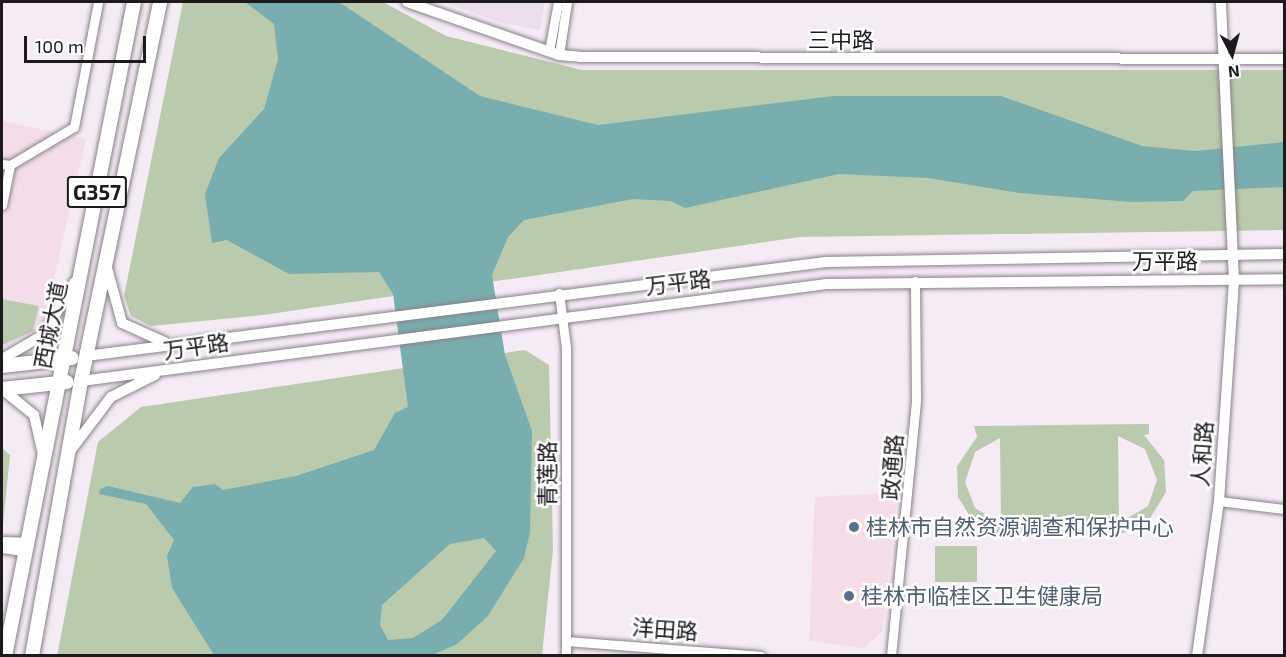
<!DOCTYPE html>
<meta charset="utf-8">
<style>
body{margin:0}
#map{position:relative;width:1286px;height:657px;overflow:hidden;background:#f4ebf4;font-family:"Exo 2","Noto Sans SC",sans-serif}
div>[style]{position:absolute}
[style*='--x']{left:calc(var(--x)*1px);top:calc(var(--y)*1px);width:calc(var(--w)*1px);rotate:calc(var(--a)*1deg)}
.commercial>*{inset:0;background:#f4dde8}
.built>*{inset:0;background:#ecddec}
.green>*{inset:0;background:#bacaac;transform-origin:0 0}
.water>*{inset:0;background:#79aeae}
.roads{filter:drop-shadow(0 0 2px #898189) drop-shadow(0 0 2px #898189)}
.minor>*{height:9px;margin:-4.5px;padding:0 4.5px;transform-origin:4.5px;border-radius:4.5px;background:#fff}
.major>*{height:10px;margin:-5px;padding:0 5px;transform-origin:5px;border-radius:5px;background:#fff}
.highway>*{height:14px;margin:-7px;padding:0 7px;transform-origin:7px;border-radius:7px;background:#fff}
.dots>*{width:16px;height:16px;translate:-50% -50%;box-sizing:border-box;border:3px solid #fff;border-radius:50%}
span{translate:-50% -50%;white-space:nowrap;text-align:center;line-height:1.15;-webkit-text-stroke:5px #fff;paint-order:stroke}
.shield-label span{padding:2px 4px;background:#fff;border:2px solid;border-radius:4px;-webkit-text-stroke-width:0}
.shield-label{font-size:21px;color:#1d1a1d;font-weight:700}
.street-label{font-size:22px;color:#1d1a1d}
.service-label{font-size:22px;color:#4e5e75}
.left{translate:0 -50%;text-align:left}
.frame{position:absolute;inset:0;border:3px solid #1d1a1d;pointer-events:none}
.north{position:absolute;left:1202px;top:24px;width:60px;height:60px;-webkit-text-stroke:4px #fff;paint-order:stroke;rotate:174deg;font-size:16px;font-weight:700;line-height:24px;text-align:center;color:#1d1a1d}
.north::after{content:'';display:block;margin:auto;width:21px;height:27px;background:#1d1a1d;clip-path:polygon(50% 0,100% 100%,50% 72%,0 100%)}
.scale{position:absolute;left:24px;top:36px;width:122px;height:27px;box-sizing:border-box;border:3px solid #1d1a1d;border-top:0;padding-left:8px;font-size:18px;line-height:21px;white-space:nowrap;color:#1d1a1d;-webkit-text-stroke:4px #fff;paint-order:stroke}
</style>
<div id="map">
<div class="commercial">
<i style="clip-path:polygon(2px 121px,86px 139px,45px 317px,35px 332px,2px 348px)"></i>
<i style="clip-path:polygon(898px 492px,882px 632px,863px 648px,809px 641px,815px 497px)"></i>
</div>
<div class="built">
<i style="clip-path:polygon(444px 2px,545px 2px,540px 30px,499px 22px)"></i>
</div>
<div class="green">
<i style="clip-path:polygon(183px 2px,383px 2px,446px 36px,582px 70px,1284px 70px,1284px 230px,800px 237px,263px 315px,151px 326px,131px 316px,124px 296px)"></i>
<i style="clip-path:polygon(2px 299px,39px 306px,33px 331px,2px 345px)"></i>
<i style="clip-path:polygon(525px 350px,549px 365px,553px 550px,542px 655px,57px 656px,98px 442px,141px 407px)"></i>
<i style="clip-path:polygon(evenodd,1149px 424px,1149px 434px,1144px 435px,1164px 460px,1166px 492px,1149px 520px,1124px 533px,998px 534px,973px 521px,958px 497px,957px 466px,977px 437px,974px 426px,1149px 424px,1118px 436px,1145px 449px,1157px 480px,1148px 506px,1119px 523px,1118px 436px,1149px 424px,1000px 438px,1001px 524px,975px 508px,965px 482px,975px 452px,1000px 438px)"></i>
<i style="clip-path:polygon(2px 448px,10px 455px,2px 535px)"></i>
<i style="left:935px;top:546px;width:42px;height:36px"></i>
</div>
<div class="water">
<i style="clip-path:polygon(evenodd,245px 2px,339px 2px,480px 96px,598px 125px,834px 96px,1001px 96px,1142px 146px,1195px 151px,1284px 142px,1284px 187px,1193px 191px,1183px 201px,1132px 202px,1020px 193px,928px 178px,839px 174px,685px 208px,671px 201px,633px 199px,524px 220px,508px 237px,492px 275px,505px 355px,532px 431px,530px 532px,524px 558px,488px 616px,457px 644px,433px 655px,214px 655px,172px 588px,167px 556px,174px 540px,146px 504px,99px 494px,100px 489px,108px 486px,180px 503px,193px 487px,215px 484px,223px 490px,296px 476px,374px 450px,395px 413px,408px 407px,393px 294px,379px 272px,289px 274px,227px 240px,212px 243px,205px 194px,219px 158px,264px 109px,278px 59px,274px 24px,245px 2px,484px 538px,496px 551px,442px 620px,413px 638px,388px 640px,380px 625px,382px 605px,450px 544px,484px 538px)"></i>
</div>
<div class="roads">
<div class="minor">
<i style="--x:549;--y:51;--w:50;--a:-79.6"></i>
<i style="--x:559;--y:55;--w:54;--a:-81.4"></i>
<i style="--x:2;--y:164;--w:8;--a:7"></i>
<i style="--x:10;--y:165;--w:74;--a:-30.7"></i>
<i style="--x:74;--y:127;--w:127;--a:-79.1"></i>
<i style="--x:2;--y:205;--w:41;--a:-78.7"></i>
<i style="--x:559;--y:293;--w:55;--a:82.7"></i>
<i style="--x:566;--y:348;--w:308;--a:90"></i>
<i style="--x:1219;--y:501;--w:65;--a:7"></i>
<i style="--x:2;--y:541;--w:23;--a:2"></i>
<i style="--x:2;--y:548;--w:21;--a:8"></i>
<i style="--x:567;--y:641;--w:194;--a:4.4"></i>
<i style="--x:891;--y:656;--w:257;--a:-84.4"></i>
<i style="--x:916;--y:400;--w:119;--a:-90.5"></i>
</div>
<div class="major">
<i style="--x:407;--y:2;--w:161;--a:19.2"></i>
<i style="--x:559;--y:55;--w:21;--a:5"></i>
<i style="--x:580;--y:57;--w:704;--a:0.16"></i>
<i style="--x:107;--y:268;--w:57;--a:74.7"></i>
<i style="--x:122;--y:323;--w:46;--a:24.3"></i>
<i style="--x:86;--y:356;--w:746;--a:-7.24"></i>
<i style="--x:826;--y:262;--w:458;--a:-1"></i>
<i style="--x:2;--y:359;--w:48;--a:-30.3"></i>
<i style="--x:43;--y:335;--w:61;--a:-59.2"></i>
<i style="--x:81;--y:381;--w:752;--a:-7.41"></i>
<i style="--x:827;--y:284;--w:457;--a:-0.6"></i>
<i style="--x:2;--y:389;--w:41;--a:39.1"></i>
<i style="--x:34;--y:415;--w:41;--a:77.3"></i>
<i style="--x:71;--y:450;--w:66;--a:-53"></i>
<i style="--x:111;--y:397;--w:49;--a:-26.6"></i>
<i style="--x:1197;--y:656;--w:157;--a:-81.9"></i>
<i style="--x:1219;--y:501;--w:222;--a:-86.1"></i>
<i style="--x:1234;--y:280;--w:278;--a:-92.7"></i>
</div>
<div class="highway">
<i style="--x:2;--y:366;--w:70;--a:-6.5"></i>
<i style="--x:2;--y:389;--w:65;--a:-6.1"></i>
<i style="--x:5;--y:656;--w:667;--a:-78.84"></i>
<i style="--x:32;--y:656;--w:279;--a:-79.9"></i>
<i style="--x:81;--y:381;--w:387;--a:-78.2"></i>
</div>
</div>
<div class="dots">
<i style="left:854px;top:527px;background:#5c6f8a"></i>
<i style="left:849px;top:596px;background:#5c6f8a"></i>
</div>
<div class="shield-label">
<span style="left:97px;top:192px">G357</span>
</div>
<div class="street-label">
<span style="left:841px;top:40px">三中路</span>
<span style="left:1165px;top:261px">万平路</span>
<span style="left:678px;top:282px;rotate:-7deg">万平路</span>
<span style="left:50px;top:325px;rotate:-79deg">西城大道</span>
<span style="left:196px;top:346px;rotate:-8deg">万平路</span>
<span style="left:1202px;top:454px;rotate:-86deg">人和路</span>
<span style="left:892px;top:467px;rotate:-86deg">政通路</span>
<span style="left:547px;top:474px;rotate:-90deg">青莲路</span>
<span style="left:665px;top:629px;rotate:4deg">洋田路</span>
</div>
<div class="service-label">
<span class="left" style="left:866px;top:527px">桂林市自然资源调查和保护中心</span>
<span class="left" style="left:861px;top:596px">桂林市临桂区卫生健康局</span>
</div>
<div class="frame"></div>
<div class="north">N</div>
<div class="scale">100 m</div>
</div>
